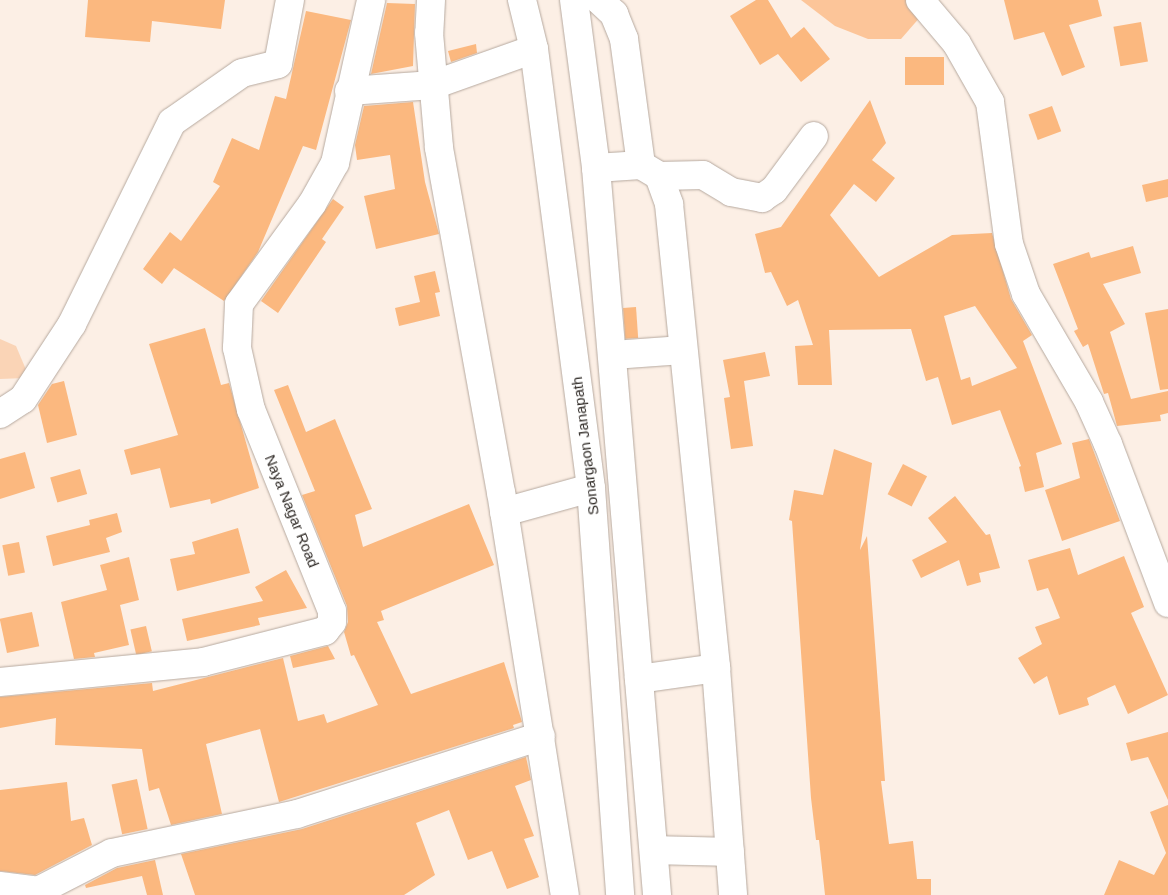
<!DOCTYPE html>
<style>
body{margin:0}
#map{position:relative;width:1168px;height:895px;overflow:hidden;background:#fcefe5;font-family:Arial,sans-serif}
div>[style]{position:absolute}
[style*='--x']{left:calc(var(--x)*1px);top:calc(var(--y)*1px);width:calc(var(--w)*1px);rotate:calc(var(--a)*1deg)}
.green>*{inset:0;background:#fad4b6}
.water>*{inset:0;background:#fcc599}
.building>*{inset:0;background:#fbb87f;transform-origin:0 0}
.roads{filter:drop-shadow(0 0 1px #b6a99f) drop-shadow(0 0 1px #b6a99f)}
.minor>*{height:28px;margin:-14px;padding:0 14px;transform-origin:14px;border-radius:14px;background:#fff}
.major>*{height:28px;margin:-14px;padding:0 14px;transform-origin:14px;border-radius:14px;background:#fff}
span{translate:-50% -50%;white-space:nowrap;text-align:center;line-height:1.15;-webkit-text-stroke:4px #fff;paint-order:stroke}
.street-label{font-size:15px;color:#312c28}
</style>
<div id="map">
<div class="green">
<i style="clip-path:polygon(0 339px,16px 346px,27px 372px,25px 378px,0 379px)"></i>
</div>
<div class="water">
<i style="clip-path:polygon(801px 0,935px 0,901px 39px,868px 39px,835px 26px)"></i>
</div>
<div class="building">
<i style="clip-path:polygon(88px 0,225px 0,221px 29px,152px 21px,150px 42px,85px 37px)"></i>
<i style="clip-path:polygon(756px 0,768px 0,791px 38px,804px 27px,830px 59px,801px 82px,778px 54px,760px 65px,730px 16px)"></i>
<i style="clip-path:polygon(1004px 0,1098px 0,1102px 16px,1069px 25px,1085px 67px,1062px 76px,1044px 32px,1014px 40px)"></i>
<i style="clip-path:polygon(387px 3px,415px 4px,413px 66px,371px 74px)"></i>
<i style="clip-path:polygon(306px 11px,351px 20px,316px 150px,303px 146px,258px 252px,224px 301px,174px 268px,162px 284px,143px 269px,170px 232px,181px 241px,220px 186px,213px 182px,232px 138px,259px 150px,275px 96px,286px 99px)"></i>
<i style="left:1141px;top:22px;width:40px;height:28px;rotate:80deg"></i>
<i style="clip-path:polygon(476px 44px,477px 53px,451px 62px,448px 51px)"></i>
<i style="left:905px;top:57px;width:39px;height:28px"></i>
<i style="clip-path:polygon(evenodd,870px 100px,886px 143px,872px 160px,895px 178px,876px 202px,854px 184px,830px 215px,879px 277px,952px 235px,992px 233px,1011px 299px,1032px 335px,1023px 341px,1062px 444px,1036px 453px,1044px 487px,1025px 492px,1019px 467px,1021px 466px,1000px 410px,952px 425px,938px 377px,926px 381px,911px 329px,829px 330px,832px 385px,798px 385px,795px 346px,813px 345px,798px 300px,787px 306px,771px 272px,765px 273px,755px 234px,781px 227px,870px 100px,975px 306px,1017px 368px,972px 386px,970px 377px,961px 380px,944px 316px,975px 306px)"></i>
<i style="clip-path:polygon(413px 102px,425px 182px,439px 234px,376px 249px,364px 196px,395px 189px,390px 155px,357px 160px,355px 145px,364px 106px)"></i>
<i style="left:1052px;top:106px;width:27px;height:25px;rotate:70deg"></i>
<i style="clip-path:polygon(1168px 179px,1168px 197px,1146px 202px,1142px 185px)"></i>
<i style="clip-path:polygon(333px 199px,344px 207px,322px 239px,326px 242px,278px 313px,261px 301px)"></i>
<i style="clip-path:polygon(1133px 246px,1141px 273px,1103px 284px,1125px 324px,1110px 332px,1131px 399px,1168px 391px,1168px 413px,1160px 415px,1161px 421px,1117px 426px,1108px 393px,1104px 394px,1088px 344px,1083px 347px,1074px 331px,1078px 329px,1053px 264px,1089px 252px,1091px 258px)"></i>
<i style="clip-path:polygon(435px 271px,440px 292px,435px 293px,440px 316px,399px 326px,395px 308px,420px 302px,414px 276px)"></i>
<i style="left:636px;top:307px;width:31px;height:13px;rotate:86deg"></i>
<i style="clip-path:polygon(1168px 309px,1168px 389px,1160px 390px,1145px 313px)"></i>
<i style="clip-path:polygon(205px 328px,221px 385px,229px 383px,259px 488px,211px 504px,210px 499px,170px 508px,160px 468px,131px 475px,124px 450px,178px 435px,149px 344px)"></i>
<i style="clip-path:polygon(765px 352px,770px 376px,744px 381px,753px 446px,731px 449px,724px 398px,730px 397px,723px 360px)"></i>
<i style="clip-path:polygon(64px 381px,77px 435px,47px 443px,38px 405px,52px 384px)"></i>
<i style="clip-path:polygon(288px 385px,306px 432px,335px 419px,372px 509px,355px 515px,363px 547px,469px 504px,494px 565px,381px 611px,384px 620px,377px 622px,411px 694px,504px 662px,522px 722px,513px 725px,514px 728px,279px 802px,260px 729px,206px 744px,222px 814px,171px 825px,159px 788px,149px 791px,142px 749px,55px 745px,56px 718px,0 728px,0 697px,152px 683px,153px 691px,283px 658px,298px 721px,324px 714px,327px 723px,378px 705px,354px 655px,351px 656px,344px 632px,348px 622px,347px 606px,302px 495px,315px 491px,274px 390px)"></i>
<i style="clip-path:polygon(1089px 439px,1120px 521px,1062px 541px,1045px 490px,1080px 478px,1072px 443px)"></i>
<i style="clip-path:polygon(834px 449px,872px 463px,860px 550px,867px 536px,885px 781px,881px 781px,889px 844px,913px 841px,917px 879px,931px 879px,931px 895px,825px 895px,819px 840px,816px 840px,811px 798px,792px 521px,789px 520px,794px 490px,823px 495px)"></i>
<i style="clip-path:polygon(25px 452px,35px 488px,0 499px,0 459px)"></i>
<i style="left:903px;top:464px;width:27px;height:34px;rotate:27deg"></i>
<i style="left:80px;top:469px;width:26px;height:31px;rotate:74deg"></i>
<i style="clip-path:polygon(955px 496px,986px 535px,990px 534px,1000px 568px,979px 573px,981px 582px,967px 586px,959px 560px,921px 578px,912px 560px,947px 542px,928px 518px)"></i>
<i style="clip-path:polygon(117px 513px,122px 532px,106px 538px,110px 552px,53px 566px,46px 536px,90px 525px,89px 520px)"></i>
<i style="clip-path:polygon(238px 528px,250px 573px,177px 591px,170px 559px,195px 554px,192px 542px)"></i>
<i style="left:19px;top:542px;width:31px;height:17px;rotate:79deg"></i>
<i style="clip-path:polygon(1070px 548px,1078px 575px,1124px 556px,1144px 607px,1131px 613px,1168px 695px,1128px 714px,1115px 685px,1087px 698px,1089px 705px,1059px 715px,1047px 676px,1034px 684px,1018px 658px,1042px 644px,1035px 627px,1060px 618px,1048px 588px,1037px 591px,1028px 560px)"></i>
<i style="clip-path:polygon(129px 557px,139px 600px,120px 605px,129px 645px,94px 653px,95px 657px,74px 659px,61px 602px,107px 590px,100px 565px)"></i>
<i style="clip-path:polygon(286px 570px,307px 608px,258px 618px,260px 625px,187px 641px,182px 619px,263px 601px,255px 587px)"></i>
<i style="left:32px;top:612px;width:35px;height:33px;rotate:78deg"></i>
<i style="left:146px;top:626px;width:26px;height:16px;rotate:77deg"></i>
<i style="clip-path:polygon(328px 646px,335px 659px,293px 668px,290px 656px)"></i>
<i style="clip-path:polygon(1168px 732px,1168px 800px,1148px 757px,1131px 761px,1126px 743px)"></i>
<i style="clip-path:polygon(526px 757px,531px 780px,515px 786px,534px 836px,524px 839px,539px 877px,507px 889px,492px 851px,468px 860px,449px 810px,416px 823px,435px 875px,404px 895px,195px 895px,181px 854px,302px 829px)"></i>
<i style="left:137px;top:779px;width:51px;height:26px;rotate:78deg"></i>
<i style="clip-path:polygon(67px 782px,71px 821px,84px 818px,92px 845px,35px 875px,0 871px,0 790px)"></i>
<i style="clip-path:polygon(1168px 805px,1168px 895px,1104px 895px,1119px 860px,1154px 875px,1166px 853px,1150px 812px)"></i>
<i style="clip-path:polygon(155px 860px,163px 895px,147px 895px,142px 876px,86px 888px,85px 885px,117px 868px)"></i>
</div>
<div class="roads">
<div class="minor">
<i style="--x:431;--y:0;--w:33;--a:93"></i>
<i style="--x:429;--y:33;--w:115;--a:85"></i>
<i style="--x:439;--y:148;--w:350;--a:79.8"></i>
<i style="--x:501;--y:492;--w:408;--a:81"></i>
<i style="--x:599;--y:0;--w:21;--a:43"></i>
<i style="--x:614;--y:14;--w:27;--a:68"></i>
<i style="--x:624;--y:39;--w:127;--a:82.3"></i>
<i style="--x:920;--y:0;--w:57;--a:49.9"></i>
<i style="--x:957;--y:44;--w:67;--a:60.4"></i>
<i style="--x:990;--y:102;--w:143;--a:82.4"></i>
<i style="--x:1009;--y:244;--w:53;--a:71.2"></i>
<i style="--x:1026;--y:294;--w:125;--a:59.7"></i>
<i style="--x:1089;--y:402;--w:46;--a:65.7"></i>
<i style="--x:1108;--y:444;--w:170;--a:69.3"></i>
<i style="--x:349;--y:91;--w:84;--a:-4.1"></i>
<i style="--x:433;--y:85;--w:107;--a:-19.6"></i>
<i style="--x:596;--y:168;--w:45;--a:-3.8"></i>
<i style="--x:641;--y:165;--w:21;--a:31"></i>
<i style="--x:659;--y:176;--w:30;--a:70"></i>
<i style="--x:669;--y:204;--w:466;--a:84.2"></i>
<i style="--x:716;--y:668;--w:228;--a:85.7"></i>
<i style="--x:659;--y:176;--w:44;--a:-1.3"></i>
<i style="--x:703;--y:175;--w:33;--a:31"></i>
<i style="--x:731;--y:192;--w:32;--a:11"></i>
<i style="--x:762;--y:198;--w:14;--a:-34"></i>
<i style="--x:774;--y:190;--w:67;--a:-53.5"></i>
<i style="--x:613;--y:355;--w:70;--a:-4.1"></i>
<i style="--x:0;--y:414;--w:27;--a:-33"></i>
<i style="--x:23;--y:399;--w:90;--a:-56.8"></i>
<i style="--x:72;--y:324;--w:225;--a:-63.7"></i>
<i style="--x:172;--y:122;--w:85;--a:-35"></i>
<i style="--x:242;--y:73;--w:37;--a:-14"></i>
<i style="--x:278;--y:64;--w:65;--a:-79.4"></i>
<i style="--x:504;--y:512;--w:90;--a:-15.4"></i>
<i style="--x:639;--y:679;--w:78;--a:-8.1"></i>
<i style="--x:0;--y:682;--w:204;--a:-5.6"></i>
<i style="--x:203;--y:662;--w:126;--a:-14.3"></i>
<i style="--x:325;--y:631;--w:11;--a:-52"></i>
<i style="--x:332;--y:622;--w:11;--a:-90"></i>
<i style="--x:332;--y:611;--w:217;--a:-111.9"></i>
<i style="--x:251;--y:410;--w:64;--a:-102.7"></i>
<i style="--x:237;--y:348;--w:44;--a:-87.4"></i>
<i style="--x:239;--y:304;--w:124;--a:-53.9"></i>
<i style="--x:312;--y:204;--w:47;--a:-60.7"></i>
<i style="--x:335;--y:163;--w:167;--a:-77.5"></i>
<i style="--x:654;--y:850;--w:76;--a:1.5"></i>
<i style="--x:0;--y:886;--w:38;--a:7"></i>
<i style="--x:38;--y:891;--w:83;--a:-27.2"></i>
<i style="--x:112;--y:853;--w:189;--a:-11.9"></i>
<i style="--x:297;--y:814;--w:256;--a:-17.7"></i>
</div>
<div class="major">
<i style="--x:522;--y:0;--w:50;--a:76.2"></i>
<i style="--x:534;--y:49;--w:443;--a:82.6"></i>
<i style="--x:591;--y:488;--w:408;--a:85.9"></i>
<i style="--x:574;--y:0;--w:169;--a:82.5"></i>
<i style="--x:596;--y:168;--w:730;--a:85.2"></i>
</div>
</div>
<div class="street-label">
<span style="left:585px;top:446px;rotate:-97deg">Sonargaon Janapath</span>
<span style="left:292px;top:511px;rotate:68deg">Naya Nagar Road</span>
</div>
</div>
